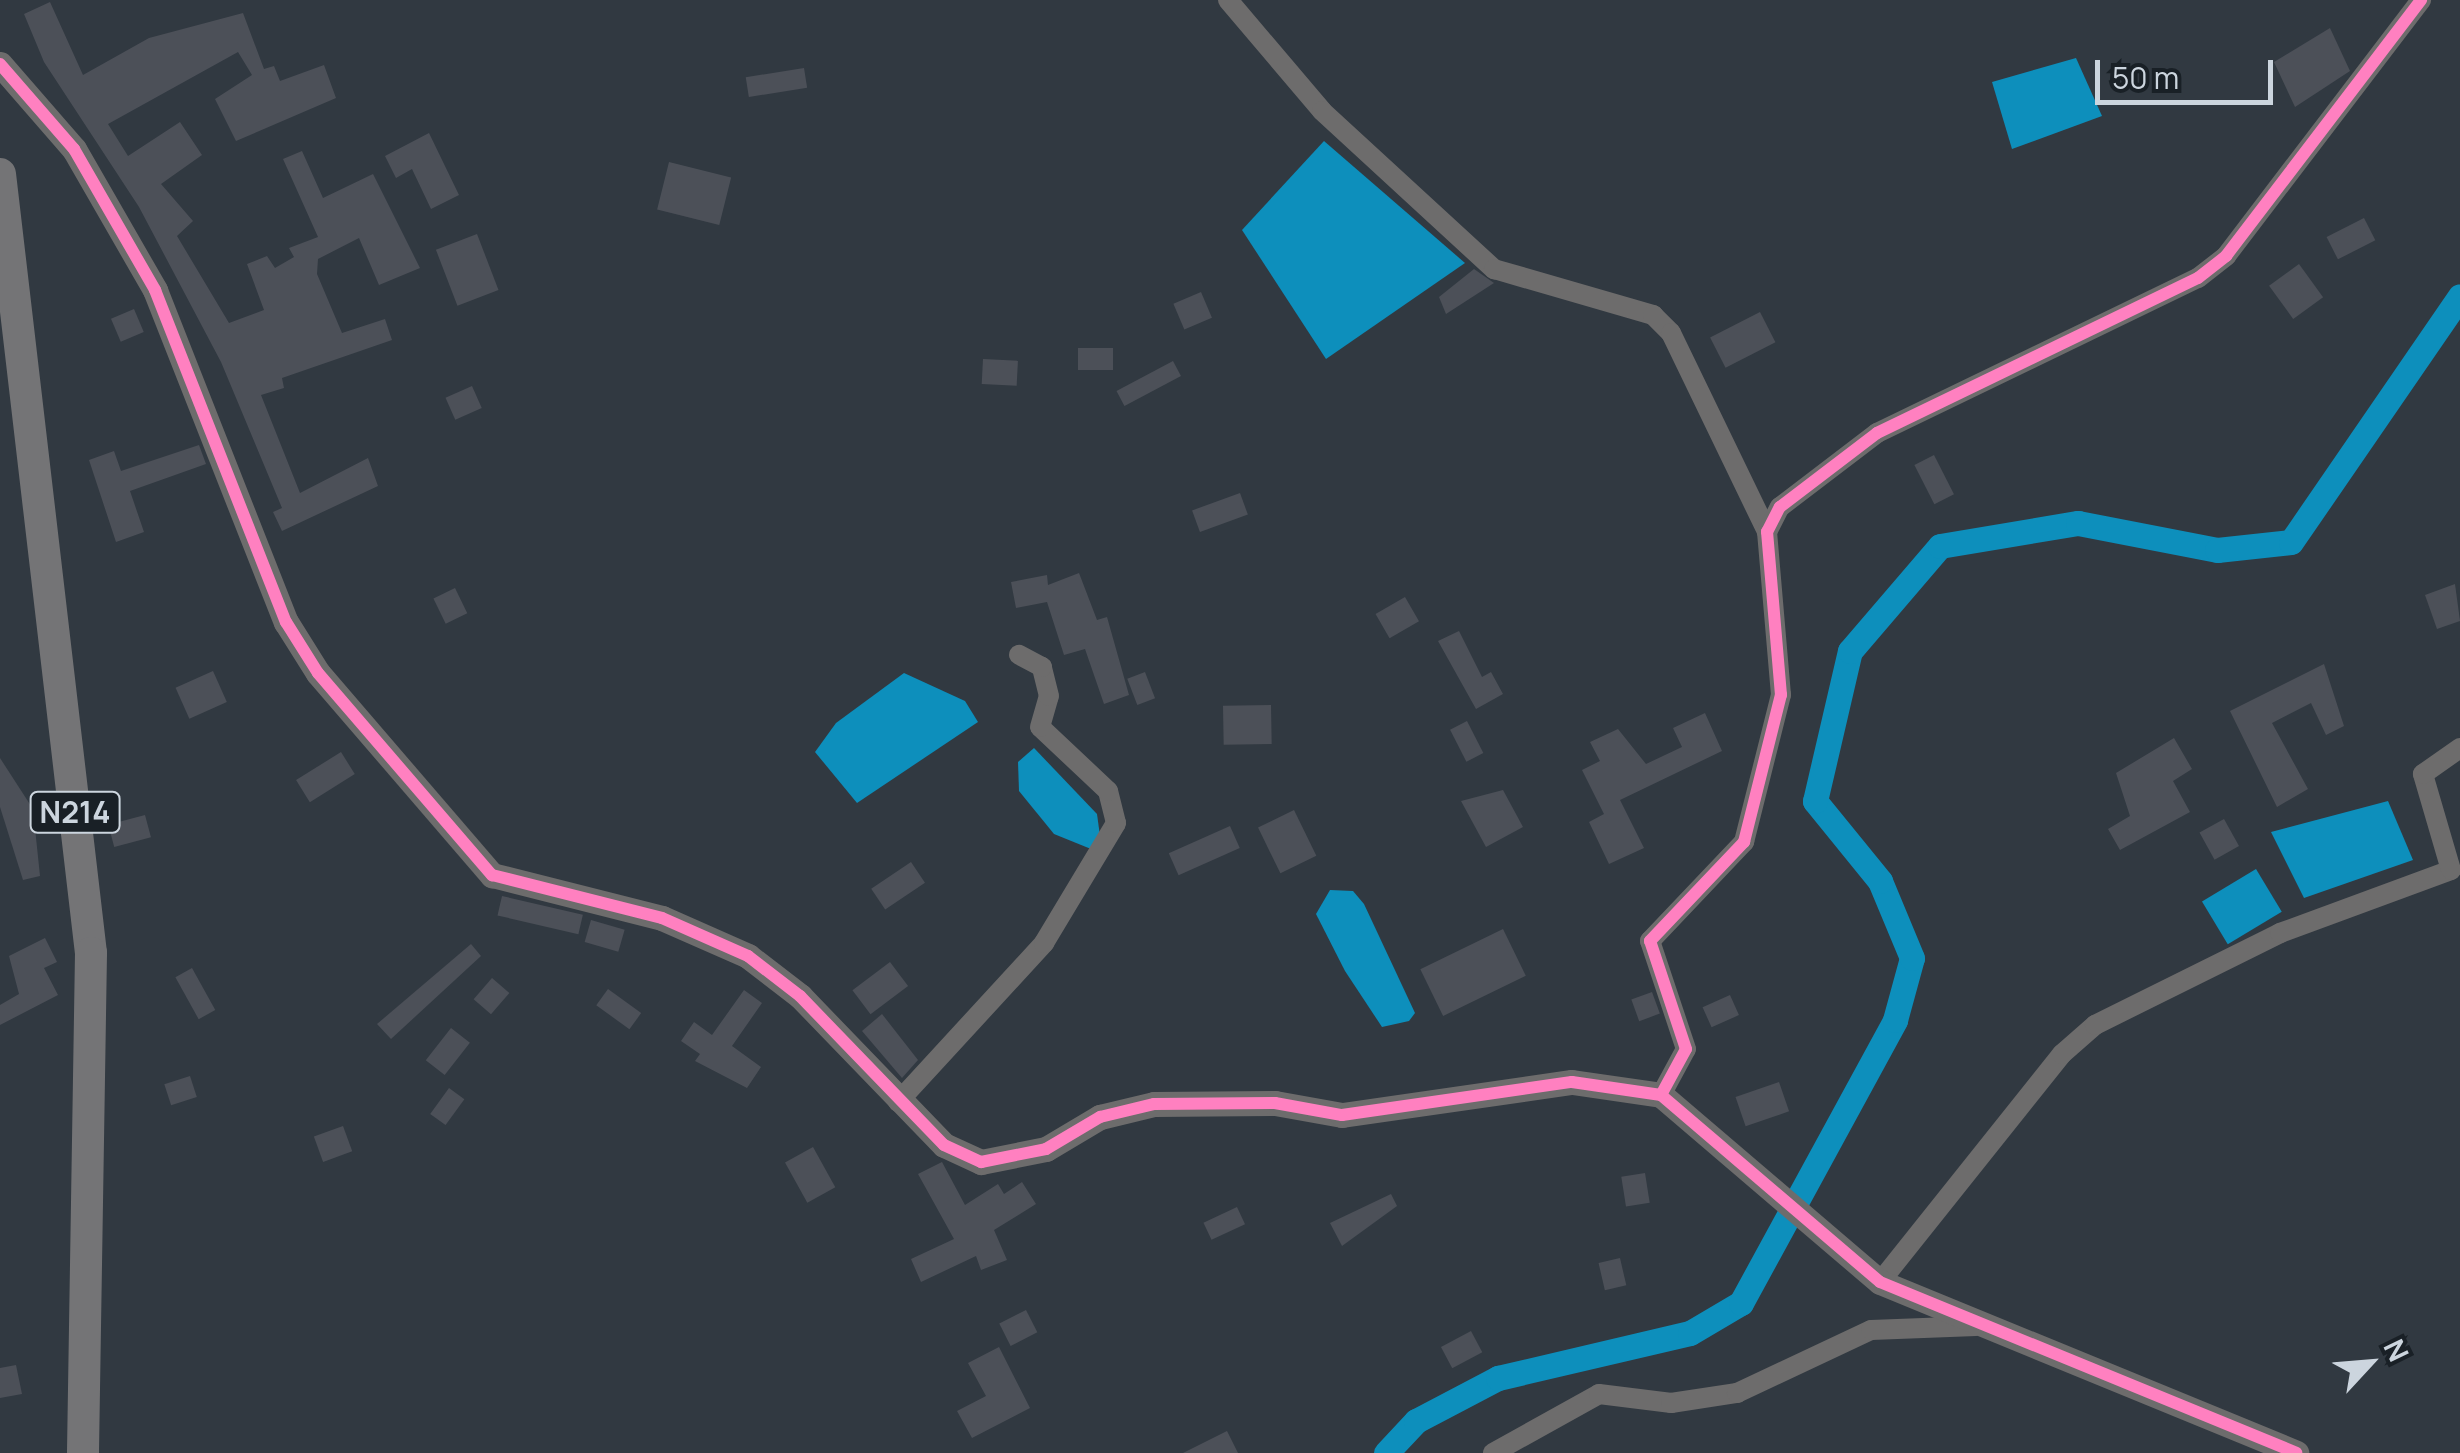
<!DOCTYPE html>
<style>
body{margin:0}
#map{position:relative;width:2460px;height:1453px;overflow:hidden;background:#313941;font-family:Manrope,sans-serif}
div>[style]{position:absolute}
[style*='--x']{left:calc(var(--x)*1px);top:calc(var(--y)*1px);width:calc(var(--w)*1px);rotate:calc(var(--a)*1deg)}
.water>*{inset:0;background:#0d8fbc;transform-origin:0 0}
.canal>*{height:25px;margin:-12.5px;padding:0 12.5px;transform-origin:12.5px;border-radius:12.5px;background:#0d8fbc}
.building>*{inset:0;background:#4c5058;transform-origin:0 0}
.minor>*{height:20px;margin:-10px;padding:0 10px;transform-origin:10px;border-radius:10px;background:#6d6c6c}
.tertiary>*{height:25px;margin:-12.5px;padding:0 12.5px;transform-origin:12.5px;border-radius:12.5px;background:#6d6c6c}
.trunk>*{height:32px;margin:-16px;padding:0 16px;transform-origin:16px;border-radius:16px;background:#747476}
.cycleway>*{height:12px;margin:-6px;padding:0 6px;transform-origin:6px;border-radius:6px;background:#ff80c0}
span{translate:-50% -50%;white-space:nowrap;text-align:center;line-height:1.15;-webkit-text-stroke:10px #192026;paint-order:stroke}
.shield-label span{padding:2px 8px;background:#192026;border:2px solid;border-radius:8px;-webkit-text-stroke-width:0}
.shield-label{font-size:30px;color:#ccd5de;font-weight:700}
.north{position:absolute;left:2320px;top:1313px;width:100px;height:100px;-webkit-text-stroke:8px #192026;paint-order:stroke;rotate:64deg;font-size:28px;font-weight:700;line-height:40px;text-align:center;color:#ccd5de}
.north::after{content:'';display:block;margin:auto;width:35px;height:45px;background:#ccd5de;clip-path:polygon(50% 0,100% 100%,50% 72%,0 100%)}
.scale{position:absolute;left:2095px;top:60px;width:178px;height:45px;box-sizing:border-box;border:5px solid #ccd5de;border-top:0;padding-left:12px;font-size:30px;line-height:35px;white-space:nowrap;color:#ccd5de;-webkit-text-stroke:8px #192026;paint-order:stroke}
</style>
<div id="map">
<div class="water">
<i style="clip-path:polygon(2076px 58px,2102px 116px,2012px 149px,1992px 82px)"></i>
<i style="clip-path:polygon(1324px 141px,1465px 263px,1326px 359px,1242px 230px)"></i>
<i style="clip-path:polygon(904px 673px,965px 701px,978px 722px,857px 803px,815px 752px,836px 723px)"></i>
<i style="clip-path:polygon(1034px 748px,1097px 814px,1100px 836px,1091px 849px,1054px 834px,1019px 791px,1018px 762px)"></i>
<i style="clip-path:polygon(2388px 801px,2413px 860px,2304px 898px,2271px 832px)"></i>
<i style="left:2256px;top:869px;width:50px;height:63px;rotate:59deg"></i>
<i style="clip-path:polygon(1330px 890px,1353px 891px,1364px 904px,1415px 1013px,1409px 1021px,1382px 1027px,1345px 971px,1316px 914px)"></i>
</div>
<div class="canal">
<i style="--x:1386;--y:1453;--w:44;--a:-46.8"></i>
<i style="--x:1416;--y:1421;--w:93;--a:-27.7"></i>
<i style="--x:1498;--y:1378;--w:197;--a:-13.2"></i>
<i style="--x:1690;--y:1333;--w:59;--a:-30.5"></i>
<i style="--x:1741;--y:1303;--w:322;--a:-61.4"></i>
<i style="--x:1895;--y:1020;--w:64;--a:-74.7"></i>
<i style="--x:1912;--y:958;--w:83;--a:-112.6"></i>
<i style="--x:1880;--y:881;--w:103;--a:-129.1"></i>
<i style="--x:1815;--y:801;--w:154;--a:-76.9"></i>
<i style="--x:1850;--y:651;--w:138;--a:-49.4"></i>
<i style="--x:1940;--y:546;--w:140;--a:-9.5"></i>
<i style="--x:2078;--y:523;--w:142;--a:11"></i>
<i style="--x:2217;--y:550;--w:74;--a:-6.2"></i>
<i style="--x:2291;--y:542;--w:298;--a:-55.5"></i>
</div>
<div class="building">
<i style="clip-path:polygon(50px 2px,83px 75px,149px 38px,243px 13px,264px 69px,274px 66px,280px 81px,324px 65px,336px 98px,236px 141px,215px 99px,252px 75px,238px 52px,108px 124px,128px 156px,180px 122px,202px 155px,161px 184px,193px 221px,177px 236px,229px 323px,264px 310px,247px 264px,267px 256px,275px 268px,294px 257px,289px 248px,318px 237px,283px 159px,302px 151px,323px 198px,373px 174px,420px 268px,379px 285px,359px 238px,318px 259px,317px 274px,342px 333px,385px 319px,392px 340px,282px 378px,284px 388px,261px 395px,300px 493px,368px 458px,378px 486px,282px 531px,273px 512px,282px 508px,221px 362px,139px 207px,44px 62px,24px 14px)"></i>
<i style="clip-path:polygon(2330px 28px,2350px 71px,2295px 107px,2274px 62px)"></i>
<i style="left:804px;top:68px;width:20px;height:59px;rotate:81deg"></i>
<i style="clip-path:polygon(429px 133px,459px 195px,431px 209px,412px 169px,396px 178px,385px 156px)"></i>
<i style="left:669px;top:162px;width:64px;height:49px;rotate:14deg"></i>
<i style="left:2364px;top:218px;width:25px;height:42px;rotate:63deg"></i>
<i style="left:477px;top:234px;width:60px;height:44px;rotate:69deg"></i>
<i style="left:2299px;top:264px;width:41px;height:37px;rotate:54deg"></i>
<i style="clip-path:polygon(1474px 269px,1494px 283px,1446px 314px,1439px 297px)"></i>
<i style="left:1201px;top:292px;width:28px;height:30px;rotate:67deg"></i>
<i style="left:134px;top:309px;width:25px;height:25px;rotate:67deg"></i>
<i style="left:1760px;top:312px;width:34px;height:56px;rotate:63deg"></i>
<i style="left:1078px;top:348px;width:35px;height:22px"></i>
<i style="left:983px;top:359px;width:35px;height:25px;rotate:3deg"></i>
<i style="left:1173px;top:361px;width:17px;height:64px;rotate:62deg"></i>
<i style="left:472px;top:386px;width:24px;height:29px;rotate:66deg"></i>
<i style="clip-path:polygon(199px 445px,206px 464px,130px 491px,144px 532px,116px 542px,89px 460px,114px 451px,121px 471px)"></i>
<i style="left:1934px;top:455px;width:44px;height:22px;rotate:63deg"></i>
<i style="left:1240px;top:493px;width:23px;height:51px;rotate:70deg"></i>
<i style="clip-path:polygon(1079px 573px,1097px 620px,1107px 617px,1129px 695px,1104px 704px,1085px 649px,1064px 655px,1047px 602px,1016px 608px,1011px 582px,1047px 575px,1048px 585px)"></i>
<i style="clip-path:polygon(2455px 584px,2460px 621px,2437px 629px,2425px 595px)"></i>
<i style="left:455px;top:588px;width:28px;height:24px;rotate:64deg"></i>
<i style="left:1405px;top:597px;width:28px;height:34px;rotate:60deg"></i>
<i style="clip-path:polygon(1459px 631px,1482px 677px,1491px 672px,1503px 694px,1476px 709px,1438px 641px)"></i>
<i style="clip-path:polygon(2324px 664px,2344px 726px,2326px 735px,2311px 703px,2272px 723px,2308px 789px,2277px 807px,2230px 711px)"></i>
<i style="left:213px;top:671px;width:34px;height:41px;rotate:66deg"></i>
<i style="left:1145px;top:672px;width:28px;height:19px;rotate:69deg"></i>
<i style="left:1271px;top:705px;width:39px;height:48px;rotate:89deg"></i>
<i style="clip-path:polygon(1705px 713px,1722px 751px,1620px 800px,1644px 848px,1609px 864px,1589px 822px,1604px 814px,1582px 770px,1600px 761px,1590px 742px,1618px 729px,1646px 764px,1682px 747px,1673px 728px)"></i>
<i style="left:1467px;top:721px;width:36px;height:19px;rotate:63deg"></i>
<i style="clip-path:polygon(2174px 738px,2192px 769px,2173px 781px,2190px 812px,2120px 850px,2108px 829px,2130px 816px,2116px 773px)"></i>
<i style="left:341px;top:752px;width:26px;height:53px;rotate:58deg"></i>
<i style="clip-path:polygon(0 758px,33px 809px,40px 876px,23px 880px,0 807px)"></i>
<i style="clip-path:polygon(1503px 790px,1523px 827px,1486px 847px,1461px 801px)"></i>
<i style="left:1294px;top:810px;width:51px;height:40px;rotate:64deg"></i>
<i style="left:145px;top:815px;width:23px;height:38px;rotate:75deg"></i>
<i style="left:2224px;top:819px;width:31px;height:28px;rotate:61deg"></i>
<i style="left:1230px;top:826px;width:24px;height:67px;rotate:66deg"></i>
<i style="left:911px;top:862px;width:25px;height:48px;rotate:56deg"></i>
<i style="left:502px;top:896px;width:83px;height:20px;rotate:13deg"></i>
<i style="left:591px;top:920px;width:35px;height:23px;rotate:16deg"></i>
<i style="left:1503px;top:929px;width:52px;height:92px;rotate:64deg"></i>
<i style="clip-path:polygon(45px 938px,57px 962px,44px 968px,58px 995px,0 1025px,0 1005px,19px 994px,9px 956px)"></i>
<i style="clip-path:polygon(471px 944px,481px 956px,391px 1039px,377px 1024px)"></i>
<i style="left:890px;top:962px;width:30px;height:47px;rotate:53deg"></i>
<i style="left:192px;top:968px;width:48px;height:19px;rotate:61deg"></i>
<i style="left:492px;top:978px;width:23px;height:28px;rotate:41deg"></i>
<i style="left:608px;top:989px;width:41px;height:20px;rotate:36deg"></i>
<i style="clip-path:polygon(744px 990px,762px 1003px,732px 1046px,761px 1067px,747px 1088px,695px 1061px,700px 1054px,681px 1041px,694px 1022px,712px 1035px)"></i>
<i style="left:1652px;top:992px;width:23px;height:22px;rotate:70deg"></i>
<i style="left:1730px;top:995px;width:22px;height:30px;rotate:66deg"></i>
<i style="clip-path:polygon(882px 1014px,918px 1060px,902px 1078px,862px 1031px)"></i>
<i style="left:451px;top:1028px;width:24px;height:41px;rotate:38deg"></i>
<i style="left:190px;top:1076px;width:22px;height:27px;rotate:72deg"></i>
<i style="left:1779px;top:1082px;width:31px;height:46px;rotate:71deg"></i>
<i style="left:449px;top:1088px;width:19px;height:32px;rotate:36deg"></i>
<i style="left:343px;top:1126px;width:27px;height:31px;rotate:70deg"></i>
<i style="left:813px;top:1147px;width:46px;height:32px;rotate:61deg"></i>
<i style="clip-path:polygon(942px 1162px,965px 1205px,998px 1184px,1004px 1194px,1022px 1182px,1036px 1204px,994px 1230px,1007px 1260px,981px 1270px,976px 1256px,921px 1282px,911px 1259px,954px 1239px,918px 1174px)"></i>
<i style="left:1645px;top:1173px;width:30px;height:24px;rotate:81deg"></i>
<i style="clip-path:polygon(1391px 1194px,1397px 1206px,1342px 1246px,1330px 1223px)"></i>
<i style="left:1237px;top:1207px;width:19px;height:37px;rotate:65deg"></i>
<i style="left:1620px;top:1258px;width:28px;height:22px;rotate:77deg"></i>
<i style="left:1026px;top:1310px;width:25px;height:30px;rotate:63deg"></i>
<i style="left:1471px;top:1331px;width:24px;height:34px;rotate:62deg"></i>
<i style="clip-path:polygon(999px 1347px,1030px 1408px,972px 1438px,957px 1411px,986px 1396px,968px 1363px)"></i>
<i style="clip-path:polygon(16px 1365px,22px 1394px,0 1398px,0 1368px)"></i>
<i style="clip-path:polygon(1227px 1431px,1238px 1453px,1183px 1453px)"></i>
</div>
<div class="minor">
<i style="--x:1228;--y:0;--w:145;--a:49.7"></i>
<i style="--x:1322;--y:111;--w:234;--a:42.6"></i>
<i style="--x:1494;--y:269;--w:166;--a:16.1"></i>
<i style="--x:1653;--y:315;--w:25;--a:45"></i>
<i style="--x:1671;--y:333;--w:221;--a:64.2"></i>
<i style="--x:1661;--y:1095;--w:52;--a:-61.5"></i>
<i style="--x:1686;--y:1049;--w:114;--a:-108.4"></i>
<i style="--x:1650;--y:941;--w:137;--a:-46.5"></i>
<i style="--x:1744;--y:842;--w:152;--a:-75.9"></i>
<i style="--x:1781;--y:695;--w:164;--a:-94.9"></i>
<i style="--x:1767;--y:532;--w:28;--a:-63"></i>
<i style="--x:1780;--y:507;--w:122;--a:-37.3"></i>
<i style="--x:1877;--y:433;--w:356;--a:-25.8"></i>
<i style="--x:2198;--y:278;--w:36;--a:-38"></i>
<i style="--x:2226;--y:256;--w:322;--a:-52.7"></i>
<i style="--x:898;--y:1102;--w:216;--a:-47.4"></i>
<i style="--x:1044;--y:943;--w:140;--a:-59"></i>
<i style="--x:1116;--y:823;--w:33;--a:-104"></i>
<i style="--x:1108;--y:791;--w:93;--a:-136.7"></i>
<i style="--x:1040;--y:727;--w:32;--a:-74"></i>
<i style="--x:1049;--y:696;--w:30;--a:-104"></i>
<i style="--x:1042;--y:667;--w:26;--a:-152"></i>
<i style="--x:1880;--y:1282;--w:292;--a:-51.4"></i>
<i style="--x:2062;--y:1054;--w:44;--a:-41.3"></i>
<i style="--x:2095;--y:1025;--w:207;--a:-26.4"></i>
<i style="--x:2280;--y:933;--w:182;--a:-20.2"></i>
<i style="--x:2451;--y:870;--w:100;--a:-106.3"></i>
<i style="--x:2423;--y:774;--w:45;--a:-35.1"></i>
<i style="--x:1493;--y:1453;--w:121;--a:-29.1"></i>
<i style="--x:1599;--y:1394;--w:73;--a:7.1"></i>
<i style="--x:1671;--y:1403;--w:67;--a:-8.6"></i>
<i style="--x:1737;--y:1393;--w:148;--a:-25.2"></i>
<i style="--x:1871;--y:1330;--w:105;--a:-2.2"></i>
</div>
<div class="tertiary">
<i style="--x:0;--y:64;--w:113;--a:49"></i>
<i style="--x:74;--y:149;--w:163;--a:60.1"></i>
<i style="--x:155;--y:290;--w:357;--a:68.5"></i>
<i style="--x:286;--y:622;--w:60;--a:57.9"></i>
<i style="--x:318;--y:673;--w:267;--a:49.3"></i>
<i style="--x:492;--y:875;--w:175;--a:14.2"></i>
<i style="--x:662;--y:918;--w:94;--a:23.8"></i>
<i style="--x:748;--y:956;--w:66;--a:37.6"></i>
<i style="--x:800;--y:996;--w:207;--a:46"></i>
<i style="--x:944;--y:1145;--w:41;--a:24.7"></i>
<i style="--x:981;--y:1162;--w:66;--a:-11.3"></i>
<i style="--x:1046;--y:1149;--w:63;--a:-30.7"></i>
<i style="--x:1100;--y:1117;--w:56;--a:-13.5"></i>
<i style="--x:1154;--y:1104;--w:121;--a:-0.5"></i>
<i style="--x:1275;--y:1103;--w:68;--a:10.2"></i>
<i style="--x:1342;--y:1115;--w:232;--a:-8.2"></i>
<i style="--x:1572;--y:1082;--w:90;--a:8.3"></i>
<i style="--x:1661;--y:1095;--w:288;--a:40.5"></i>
<i style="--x:1880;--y:1282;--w:450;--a:22.3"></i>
</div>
<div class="trunk">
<i style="--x:0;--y:174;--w:784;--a:83.34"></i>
<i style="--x:91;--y:953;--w:500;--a:90.92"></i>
</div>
<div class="cycleway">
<i style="--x:0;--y:64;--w:113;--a:49"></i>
<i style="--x:74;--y:149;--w:163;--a:60.1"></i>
<i style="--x:155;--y:290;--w:357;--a:68.5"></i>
<i style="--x:286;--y:622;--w:60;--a:57.9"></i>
<i style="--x:318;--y:673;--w:267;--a:49.3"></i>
<i style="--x:492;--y:875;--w:175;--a:14.2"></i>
<i style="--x:662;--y:918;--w:94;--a:23.8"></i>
<i style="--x:748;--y:956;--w:66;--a:37.6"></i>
<i style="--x:800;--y:996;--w:207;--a:46"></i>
<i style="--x:944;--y:1145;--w:41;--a:24.7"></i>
<i style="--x:981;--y:1162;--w:66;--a:-11.3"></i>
<i style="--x:1046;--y:1149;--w:63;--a:-30.7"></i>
<i style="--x:1100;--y:1117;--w:56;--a:-13.5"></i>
<i style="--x:1154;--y:1104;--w:121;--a:-0.5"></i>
<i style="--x:1275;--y:1103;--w:68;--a:10.2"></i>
<i style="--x:1342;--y:1115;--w:232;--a:-8.2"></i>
<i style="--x:1572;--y:1082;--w:90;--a:8.3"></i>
<i style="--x:1661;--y:1095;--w:288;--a:40.5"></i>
<i style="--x:1880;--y:1282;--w:450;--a:22.3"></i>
<i style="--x:1661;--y:1095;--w:52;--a:-61.5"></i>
<i style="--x:1686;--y:1049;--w:114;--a:-108.4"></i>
<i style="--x:1650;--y:941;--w:137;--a:-46.5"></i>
<i style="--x:1744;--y:842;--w:152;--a:-75.9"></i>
<i style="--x:1781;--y:695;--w:164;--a:-94.9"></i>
<i style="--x:1767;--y:532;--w:28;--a:-63"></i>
<i style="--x:1780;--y:507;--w:122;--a:-37.3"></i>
<i style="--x:1877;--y:433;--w:356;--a:-25.8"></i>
<i style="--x:2198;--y:278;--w:36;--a:-38"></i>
<i style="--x:2226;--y:256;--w:322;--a:-52.7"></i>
</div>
<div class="shield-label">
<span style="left:75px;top:812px">N214</span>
</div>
<div class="north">N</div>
<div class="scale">50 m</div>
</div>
